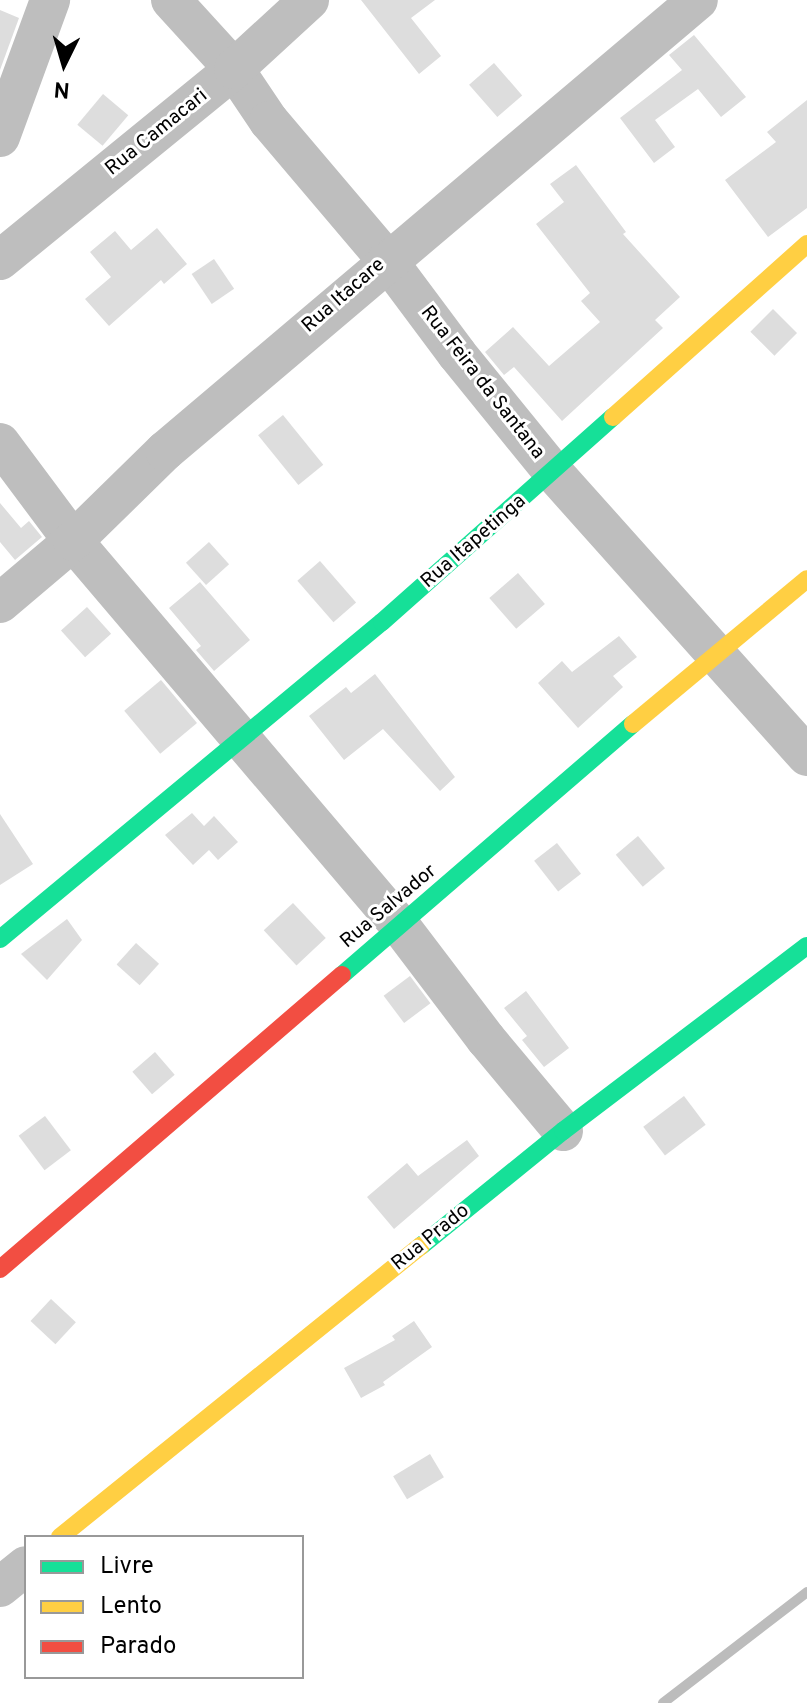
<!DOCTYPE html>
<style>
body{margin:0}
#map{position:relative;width:807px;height:1703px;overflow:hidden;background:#fff;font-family:Overpass,sans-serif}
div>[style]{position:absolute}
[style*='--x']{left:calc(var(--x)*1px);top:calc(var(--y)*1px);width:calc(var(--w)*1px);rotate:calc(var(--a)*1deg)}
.stream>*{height:10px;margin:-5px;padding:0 5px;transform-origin:5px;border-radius:5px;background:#bcbcbc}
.building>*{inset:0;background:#ddd;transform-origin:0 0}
.street>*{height:40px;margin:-20px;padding:0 20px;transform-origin:20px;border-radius:20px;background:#bebebe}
.fast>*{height:18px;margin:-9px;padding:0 9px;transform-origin:9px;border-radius:9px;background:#16e098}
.slow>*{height:18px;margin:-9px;padding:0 9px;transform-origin:9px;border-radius:9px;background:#ffcf43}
.jam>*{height:18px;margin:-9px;padding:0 9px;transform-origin:9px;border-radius:9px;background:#f24e42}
span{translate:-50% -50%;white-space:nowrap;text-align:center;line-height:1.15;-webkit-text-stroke:6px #fff;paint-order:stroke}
.street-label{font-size:20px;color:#000}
.legend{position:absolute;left:24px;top:1535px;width:280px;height:144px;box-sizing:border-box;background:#fff;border:2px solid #999;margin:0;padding:10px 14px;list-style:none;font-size:24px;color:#000}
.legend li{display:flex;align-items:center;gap:16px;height:40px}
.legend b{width:40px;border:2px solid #999}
.north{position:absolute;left:24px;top:24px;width:80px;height:80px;-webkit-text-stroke:6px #fff;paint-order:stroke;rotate:185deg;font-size:22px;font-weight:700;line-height:32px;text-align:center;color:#000}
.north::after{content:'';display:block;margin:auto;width:28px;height:36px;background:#000;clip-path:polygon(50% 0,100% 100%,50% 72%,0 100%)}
</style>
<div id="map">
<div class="stream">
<i style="--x:663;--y:1703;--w:182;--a:-37.6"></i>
</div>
<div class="building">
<i style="clip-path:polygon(361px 0,435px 0,411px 18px,441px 56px,419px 74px)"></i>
<i style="clip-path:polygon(0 10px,19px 18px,0 70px)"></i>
<i style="clip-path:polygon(694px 35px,746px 97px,721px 117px,698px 89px,655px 120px,675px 147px,654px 163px,620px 118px,682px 70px,669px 55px)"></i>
<i style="left:494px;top:63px;width:43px;height:33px;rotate:49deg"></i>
<i style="left:103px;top:94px;width:33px;height:40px;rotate:40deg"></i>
<i style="clip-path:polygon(807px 100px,807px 208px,768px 237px,725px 180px,776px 142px,767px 132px)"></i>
<i style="clip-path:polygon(576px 165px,626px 232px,623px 234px,680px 297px,655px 320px,663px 328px,562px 421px,514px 367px,504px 375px,485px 352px,513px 327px,549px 366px,600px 322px,581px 301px,590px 293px,536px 224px,564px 202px,550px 184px)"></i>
<i style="clip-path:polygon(157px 228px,187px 264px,164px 284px,161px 280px,109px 326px,85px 299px,111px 277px,90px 252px,115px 231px,131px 250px)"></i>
<i style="left:214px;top:259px;width:36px;height:27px;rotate:56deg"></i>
<i style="left:773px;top:309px;width:34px;height:32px;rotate:45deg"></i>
<i style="left:283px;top:415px;width:64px;height:32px;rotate:51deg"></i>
<i style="clip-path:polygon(0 503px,21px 528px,29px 521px,42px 537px,15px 560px,0 542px)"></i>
<i style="left:209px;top:542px;width:30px;height:31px;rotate:48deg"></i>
<i style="left:320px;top:561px;width:55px;height:30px;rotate:49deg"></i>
<i style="left:518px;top:573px;width:41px;height:38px;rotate:49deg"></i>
<i style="clip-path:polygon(200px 582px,250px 640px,214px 671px,196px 650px,201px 646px,169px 608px)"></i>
<i style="left:87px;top:607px;width:36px;height:35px;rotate:48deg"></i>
<i style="clip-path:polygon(619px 636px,637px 657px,613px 676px,623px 687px,578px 728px,538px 683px,562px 661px,572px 672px)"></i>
<i style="clip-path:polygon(375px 674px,455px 777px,440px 791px,383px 729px,344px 760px,309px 716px,346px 687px,351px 693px)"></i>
<i style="left:161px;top:680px;width:56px;height:48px;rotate:50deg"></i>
<i style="clip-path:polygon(192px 813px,204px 826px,214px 816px,238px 842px,218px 860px,209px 850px,193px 865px,165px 835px)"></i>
<i style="clip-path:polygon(0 814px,33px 864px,0 885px)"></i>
<i style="left:638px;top:836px;width:42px;height:29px;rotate:50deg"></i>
<i style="left:557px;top:843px;width:39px;height:29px;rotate:52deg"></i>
<i style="left:293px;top:903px;width:48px;height:40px;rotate:47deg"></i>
<i style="clip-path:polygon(67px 919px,82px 940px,47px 980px,21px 954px)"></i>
<i style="left:136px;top:943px;width:31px;height:29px;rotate:42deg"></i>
<i style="left:410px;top:976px;width:34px;height:33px;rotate:53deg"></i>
<i style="clip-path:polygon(526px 991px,569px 1048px,544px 1067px,522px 1040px,527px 1036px,504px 1008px)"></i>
<i style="left:155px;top:1052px;width:30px;height:30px;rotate:49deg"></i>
<i style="left:684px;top:1096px;width:36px;height:51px;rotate:53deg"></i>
<i style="left:45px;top:1116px;width:43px;height:33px;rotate:53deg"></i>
<i style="clip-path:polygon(467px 1140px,479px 1156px,394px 1229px,367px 1197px,407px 1163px,418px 1176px)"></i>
<i style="left:51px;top:1299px;width:34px;height:30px;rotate:43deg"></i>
<i style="clip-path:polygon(414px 1321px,432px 1347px,383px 1382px,385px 1385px,361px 1398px,344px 1368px,395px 1340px,392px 1336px)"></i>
<i style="left:430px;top:1454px;width:27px;height:43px;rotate:59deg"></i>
</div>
<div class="street">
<i style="--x:171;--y:0;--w:93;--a:47.6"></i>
<i style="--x:234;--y:69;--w:63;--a:56.1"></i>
<i style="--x:269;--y:121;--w:182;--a:49.7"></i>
<i style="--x:387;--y:260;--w:117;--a:53.3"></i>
<i style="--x:457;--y:354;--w:152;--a:50.9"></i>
<i style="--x:553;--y:472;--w:381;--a:48.2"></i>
<i style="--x:0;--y:137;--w:146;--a:-69.9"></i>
<i style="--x:0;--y:260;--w:302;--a:-39.2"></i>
<i style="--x:234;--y:69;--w:102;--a:-42.6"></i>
<i style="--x:0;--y:443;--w:122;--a:53.3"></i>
<i style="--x:73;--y:541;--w:507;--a:49.64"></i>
<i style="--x:401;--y:927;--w:141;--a:52.8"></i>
<i style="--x:486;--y:1039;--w:120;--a:50.1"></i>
<i style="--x:0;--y:603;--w:96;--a:-40.3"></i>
<i style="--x:73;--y:541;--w:129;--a:-44.4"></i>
<i style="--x:165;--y:451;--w:698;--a:-40.24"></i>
<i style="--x:0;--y:1587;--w:33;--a:-39"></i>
</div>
<div class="fast">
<i style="--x:0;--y:939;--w:496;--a:-39.7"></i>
<i style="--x:382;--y:622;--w:309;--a:-41.6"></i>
<i style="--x:342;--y:975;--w:384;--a:-40.8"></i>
<i style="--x:421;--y:1246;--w:183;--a:-39"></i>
<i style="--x:563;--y:1131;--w:306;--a:-37.2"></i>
</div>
<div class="slow">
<i style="--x:613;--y:417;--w:260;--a:-41.7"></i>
<i style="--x:633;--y:724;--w:226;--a:-39.8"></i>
<i style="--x:60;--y:1537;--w:464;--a:-38.9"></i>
</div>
<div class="jam">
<i style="--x:0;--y:1269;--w:451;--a:-40.7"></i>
</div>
<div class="street-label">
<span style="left:157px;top:133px;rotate:-39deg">Rua Camacari</span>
<span style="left:344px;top:296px;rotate:-41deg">Rua Itacare</span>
<span style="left:482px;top:383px;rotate:52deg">Rua Feira da Santana</span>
<span style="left:474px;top:542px;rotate:-41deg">Rua Itapetinga</span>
<span style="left:389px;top:907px;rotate:-40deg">Rua Salvador</span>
<span style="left:431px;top:1238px;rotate:-39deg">Rua Prado</span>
</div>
<ul class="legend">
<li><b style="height:10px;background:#16e098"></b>Livre</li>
<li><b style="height:10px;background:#ffcf43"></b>Lento</li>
<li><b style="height:10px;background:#f24e42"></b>Parado</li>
</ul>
<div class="north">N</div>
</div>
